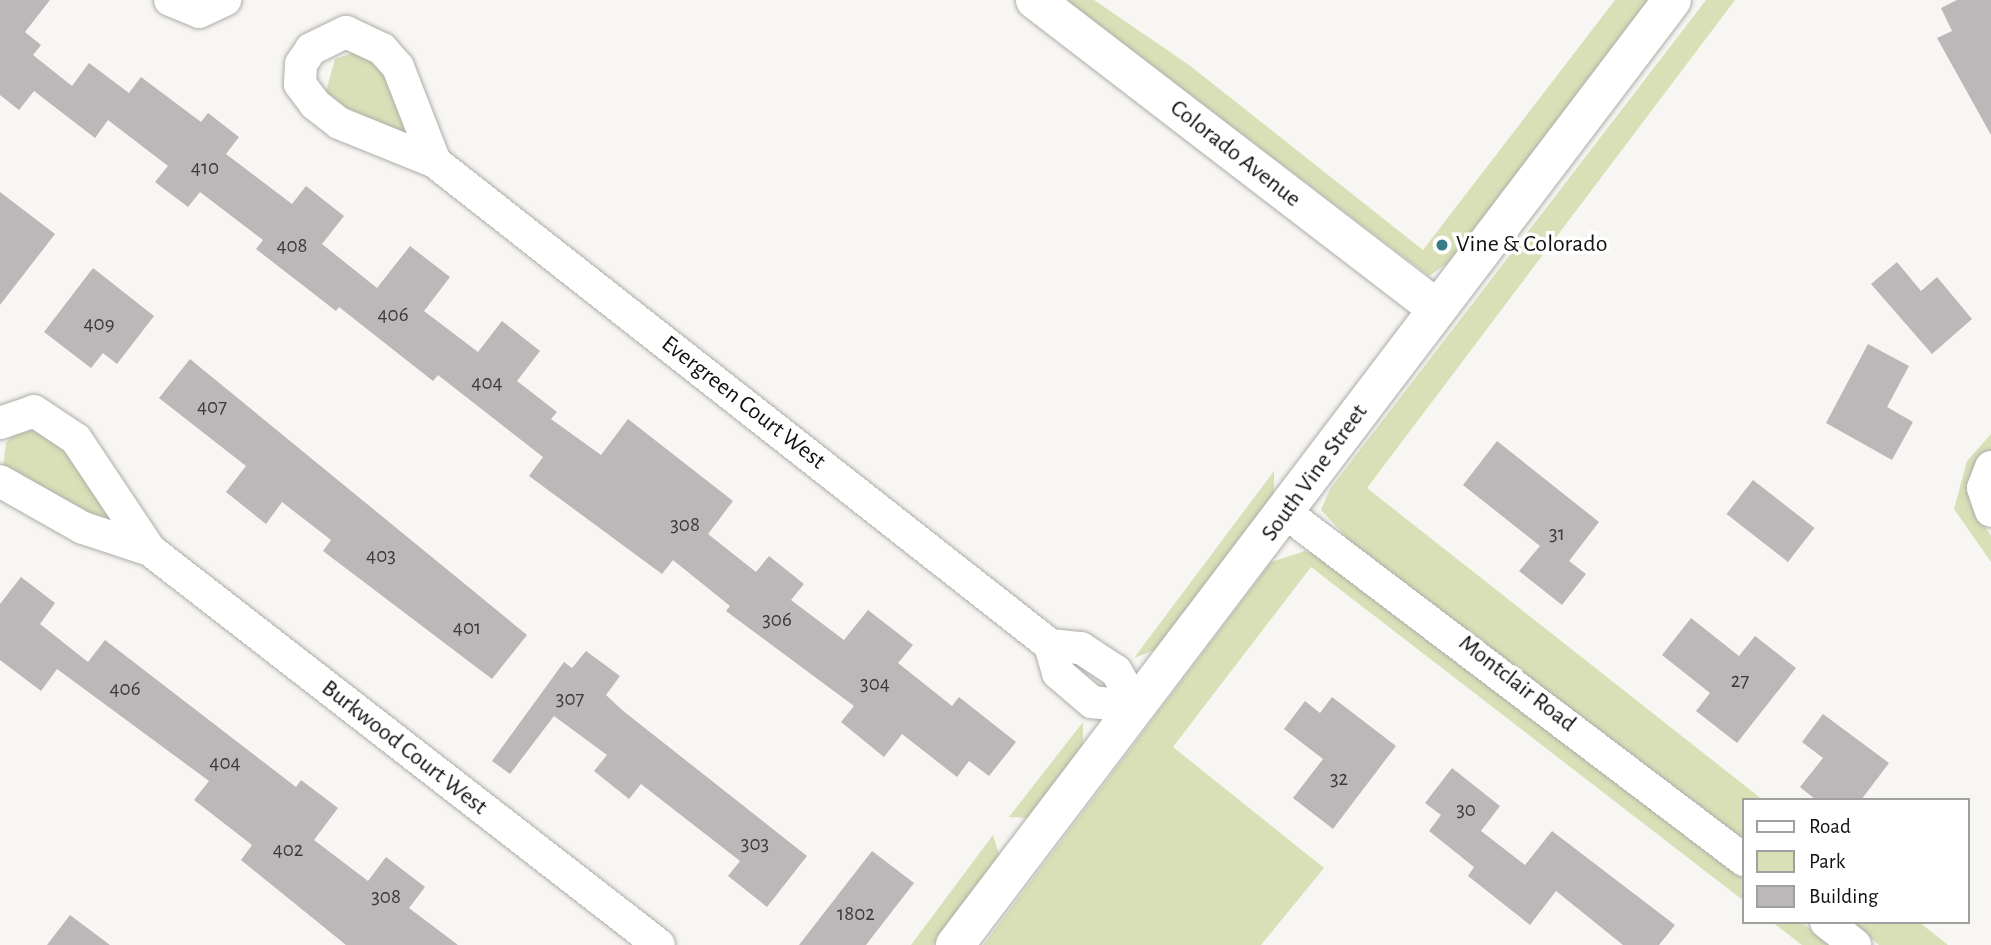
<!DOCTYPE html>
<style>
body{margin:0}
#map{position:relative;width:1991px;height:945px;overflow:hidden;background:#f8f6f2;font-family:"Alegreya Sans",sans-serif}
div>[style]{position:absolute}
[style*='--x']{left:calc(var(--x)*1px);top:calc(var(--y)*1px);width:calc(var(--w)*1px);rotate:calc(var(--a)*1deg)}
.green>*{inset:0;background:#d9e0b7}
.building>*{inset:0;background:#bcb7b8;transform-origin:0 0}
.roads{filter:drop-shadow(0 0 2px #aeada9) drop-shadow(0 0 2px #aeada9)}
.street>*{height:32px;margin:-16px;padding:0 16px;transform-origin:16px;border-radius:16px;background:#fff}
.secondary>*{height:38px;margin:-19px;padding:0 19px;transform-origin:19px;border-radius:19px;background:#fff}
.dots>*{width:19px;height:19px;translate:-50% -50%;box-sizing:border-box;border:4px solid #fff;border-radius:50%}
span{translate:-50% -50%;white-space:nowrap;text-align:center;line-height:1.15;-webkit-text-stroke:7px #fff;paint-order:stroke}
.number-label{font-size:21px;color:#3c3a39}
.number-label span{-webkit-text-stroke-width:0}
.street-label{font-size:24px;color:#11110f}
.poi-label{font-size:24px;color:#11110f}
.left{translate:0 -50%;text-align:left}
.legend{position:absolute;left:1742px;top:798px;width:228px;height:126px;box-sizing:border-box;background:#fff;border:2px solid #a0a09f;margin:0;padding:9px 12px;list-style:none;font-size:21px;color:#11110f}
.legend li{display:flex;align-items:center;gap:14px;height:35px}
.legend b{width:35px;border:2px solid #a0a09f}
</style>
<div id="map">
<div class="green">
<i style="clip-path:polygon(1065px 0,1094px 0,1189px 65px,1423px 250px,1615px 0,1657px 0,1455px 258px,1429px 276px)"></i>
<i style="clip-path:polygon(1706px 0,1735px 0,1367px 488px,1763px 800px,1744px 800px,1744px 842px,1351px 542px,1321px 510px,1330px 489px)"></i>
<i style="clip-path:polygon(360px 50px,383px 62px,409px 123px,398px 136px,339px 112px,325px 95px,335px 59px)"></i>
<i style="clip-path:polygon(32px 429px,56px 435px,118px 522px,27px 493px,3px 467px,6px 443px,16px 431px)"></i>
<i style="clip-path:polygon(1991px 434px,1991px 456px,1971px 482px,1970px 503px,1991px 536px,1991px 562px,1954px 509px,1967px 461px)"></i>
<i style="clip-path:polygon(1274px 471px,1274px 493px,1162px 647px,1134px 658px)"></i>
<i style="clip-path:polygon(1305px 551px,1332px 562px,1744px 879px,1744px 901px,1311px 567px,1173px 747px,1324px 868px,1261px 945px,983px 945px,1271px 562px)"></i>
<i style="clip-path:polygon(1083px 722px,1083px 749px,1030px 818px,1009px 817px)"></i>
<i style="clip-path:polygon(993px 835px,1000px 857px,933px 945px,911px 945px)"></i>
<i style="clip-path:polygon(1772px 922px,1801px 922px,1830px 945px,1802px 945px)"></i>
<i style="clip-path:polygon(1850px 922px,1919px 922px,1948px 945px,1879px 945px)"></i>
</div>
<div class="building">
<i style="clip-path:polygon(0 0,50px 0,25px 32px,41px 45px,33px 55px,72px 86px,89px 63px,129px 93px,141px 77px,201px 122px,208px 113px,239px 137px,226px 154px,292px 204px,306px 186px,344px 216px,322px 244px,377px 288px,410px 246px,450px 277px,424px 311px,478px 352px,502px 321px,540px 351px,517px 381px,557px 412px,551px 419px,601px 455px,628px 419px,733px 501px,708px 534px,756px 572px,769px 556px,804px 584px,791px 600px,844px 640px,868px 610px,913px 645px,898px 663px,952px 706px,959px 697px,1016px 742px,989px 776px,969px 761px,957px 777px,902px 734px,884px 757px,841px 722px,854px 706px,726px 611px,730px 606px,673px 560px,662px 574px,529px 476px,543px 457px,438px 375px,433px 381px,339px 307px,336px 311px,256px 249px,263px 240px,200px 192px,188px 207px,155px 182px,168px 166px,108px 120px,95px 138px,34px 91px,19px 110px,0 95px)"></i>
<i style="clip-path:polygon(1957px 0,1991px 0,1991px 135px,1937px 38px,1952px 31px,1941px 8px)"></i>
<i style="clip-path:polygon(0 192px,55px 234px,0 305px)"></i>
<i style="clip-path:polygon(1897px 262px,1921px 291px,1937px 277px,1972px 319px,1932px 354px,1871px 284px)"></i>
<i style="clip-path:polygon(93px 268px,154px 316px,117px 364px,103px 353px,91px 368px,44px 332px)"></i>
<i style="clip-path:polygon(1868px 344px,1909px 366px,1887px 407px,1913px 422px,1892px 460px,1826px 423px)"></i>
<i style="clip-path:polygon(190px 359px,527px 635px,492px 679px,323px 551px,331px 540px,282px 502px,266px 524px,226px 492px,246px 466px,159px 398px)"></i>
<i style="clip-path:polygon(1497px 441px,1599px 522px,1569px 561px,1586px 574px,1562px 605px,1519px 571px,1540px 546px,1463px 485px)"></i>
<i style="left:1753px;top:480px;width:78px;height:43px;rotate:38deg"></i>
<i style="clip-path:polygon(21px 577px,55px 603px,40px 624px,88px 662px,105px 640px,296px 787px,301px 780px,338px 808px,314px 840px,368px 881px,386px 857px,425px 887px,409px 908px,458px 945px,346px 945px,241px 860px,252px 845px,194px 800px,209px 781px,57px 669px,41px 691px,0 660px,0 604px)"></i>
<i style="clip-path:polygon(1691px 618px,1739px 656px,1755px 636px,1796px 668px,1737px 743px,1696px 711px,1710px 693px,1662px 655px)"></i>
<i style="clip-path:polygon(586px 651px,620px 676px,606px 695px,622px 710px,807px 856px,767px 907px,728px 876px,740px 861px,641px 784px,629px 799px,594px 771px,607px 755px,554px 716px,510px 774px,492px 761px,564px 662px,572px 668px)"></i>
<i style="clip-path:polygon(1332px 697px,1396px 746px,1333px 829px,1293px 798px,1323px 759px,1284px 729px,1305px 701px,1320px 713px)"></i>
<i style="clip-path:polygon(1823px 714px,1889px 763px,1861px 800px,1816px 800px,1800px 787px,1823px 758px,1802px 742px)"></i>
<i style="clip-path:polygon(1452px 768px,1500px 806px,1481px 831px,1525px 865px,1552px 831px,1675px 925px,1659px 945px,1623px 945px,1556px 891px,1530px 925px,1468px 876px,1474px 867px,1429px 831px,1441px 815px,1425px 803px)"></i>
<i style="clip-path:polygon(872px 851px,914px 883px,866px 945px,799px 945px)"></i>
<i style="clip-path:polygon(70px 915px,110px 945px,47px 945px)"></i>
</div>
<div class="roads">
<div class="street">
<i style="--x:170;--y:0;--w:31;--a:22"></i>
<i style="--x:199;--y:12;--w:29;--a:-25"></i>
<i style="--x:435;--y:162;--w:104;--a:-157.9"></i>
<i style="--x:339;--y:123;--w:31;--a:-142"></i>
<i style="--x:315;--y:104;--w:25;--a:-127"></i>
<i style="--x:300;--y:84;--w:20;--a:-87"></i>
<i style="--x:301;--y:64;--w:18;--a:-56"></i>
<i style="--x:311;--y:49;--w:39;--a:-26"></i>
<i style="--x:346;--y:32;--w:40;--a:25"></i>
<i style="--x:382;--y:49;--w:24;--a:48"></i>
<i style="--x:398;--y:67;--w:102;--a:68.7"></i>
<i style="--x:435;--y:162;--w:782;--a:38.14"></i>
<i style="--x:1050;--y:645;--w:31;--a:6"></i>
<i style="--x:1081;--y:648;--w:42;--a:33.3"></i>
<i style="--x:1116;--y:671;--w:42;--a:59.7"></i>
<i style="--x:0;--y:423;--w:36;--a:-19"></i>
<i style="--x:34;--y:411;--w:50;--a:33.7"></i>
<i style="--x:76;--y:439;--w:133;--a:56.3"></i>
<i style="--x:150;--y:550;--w:71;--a:-161.8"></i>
<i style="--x:83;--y:528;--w:95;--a:-150.5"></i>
<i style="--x:1991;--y:467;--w:22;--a:111"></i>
<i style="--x:1983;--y:488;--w:24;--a:71"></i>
<i style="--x:1286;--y:513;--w:575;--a:37.15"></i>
<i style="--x:150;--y:550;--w:644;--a:37.81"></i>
<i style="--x:1050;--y:645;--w:29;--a:74"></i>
<i style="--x:1058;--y:673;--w:45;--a:40.5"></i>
<i style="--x:1092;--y:702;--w:45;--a:6.3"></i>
<i style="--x:1826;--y:922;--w:37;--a:38"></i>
</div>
<div class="secondary">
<i style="--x:1035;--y:0;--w:506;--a:37.53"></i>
<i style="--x:955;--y:945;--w:1186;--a:-52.81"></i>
</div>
</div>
<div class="dots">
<i style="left:1442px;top:245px;background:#367d88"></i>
</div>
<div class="number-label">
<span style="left:205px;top:168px">410</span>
<span style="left:292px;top:246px">408</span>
<span style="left:393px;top:315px">406</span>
<span style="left:99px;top:324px">409</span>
<span style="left:487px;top:383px">404</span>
<span style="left:212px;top:407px">407</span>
<span style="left:685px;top:525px">308</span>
<span style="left:1557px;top:534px">31</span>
<span style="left:381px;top:556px">403</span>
<span style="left:777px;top:620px">306</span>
<span style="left:467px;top:628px">401</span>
<span style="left:1740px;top:681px">27</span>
<span style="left:875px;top:684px">304</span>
<span style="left:125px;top:689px">406</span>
<span style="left:570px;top:699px">307</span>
<span style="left:225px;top:763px">404</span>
<span style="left:1339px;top:779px">32</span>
<span style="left:1466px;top:810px">30</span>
<span style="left:755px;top:844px">303</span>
<span style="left:288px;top:850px">402</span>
<span style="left:386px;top:897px">308</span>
<span style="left:856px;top:914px">1802</span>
</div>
<div class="street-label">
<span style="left:1235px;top:154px;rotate:38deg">Colorado Avenue</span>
<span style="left:743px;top:403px;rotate:38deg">Evergreen Court West</span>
<span style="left:1315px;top:473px;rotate:-54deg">South Vine Street</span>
<span style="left:1517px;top:684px;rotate:38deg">Montclair Road</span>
<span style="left:404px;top:748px;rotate:38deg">Burkwood Court West</span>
</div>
<div class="poi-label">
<span class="left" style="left:1456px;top:245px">Vine &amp; Colorado</span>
</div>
<ul class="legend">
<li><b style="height:9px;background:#fff"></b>Road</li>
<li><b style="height:19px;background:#d9e0b7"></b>Park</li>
<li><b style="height:19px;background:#bcb7b8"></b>Building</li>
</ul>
</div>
